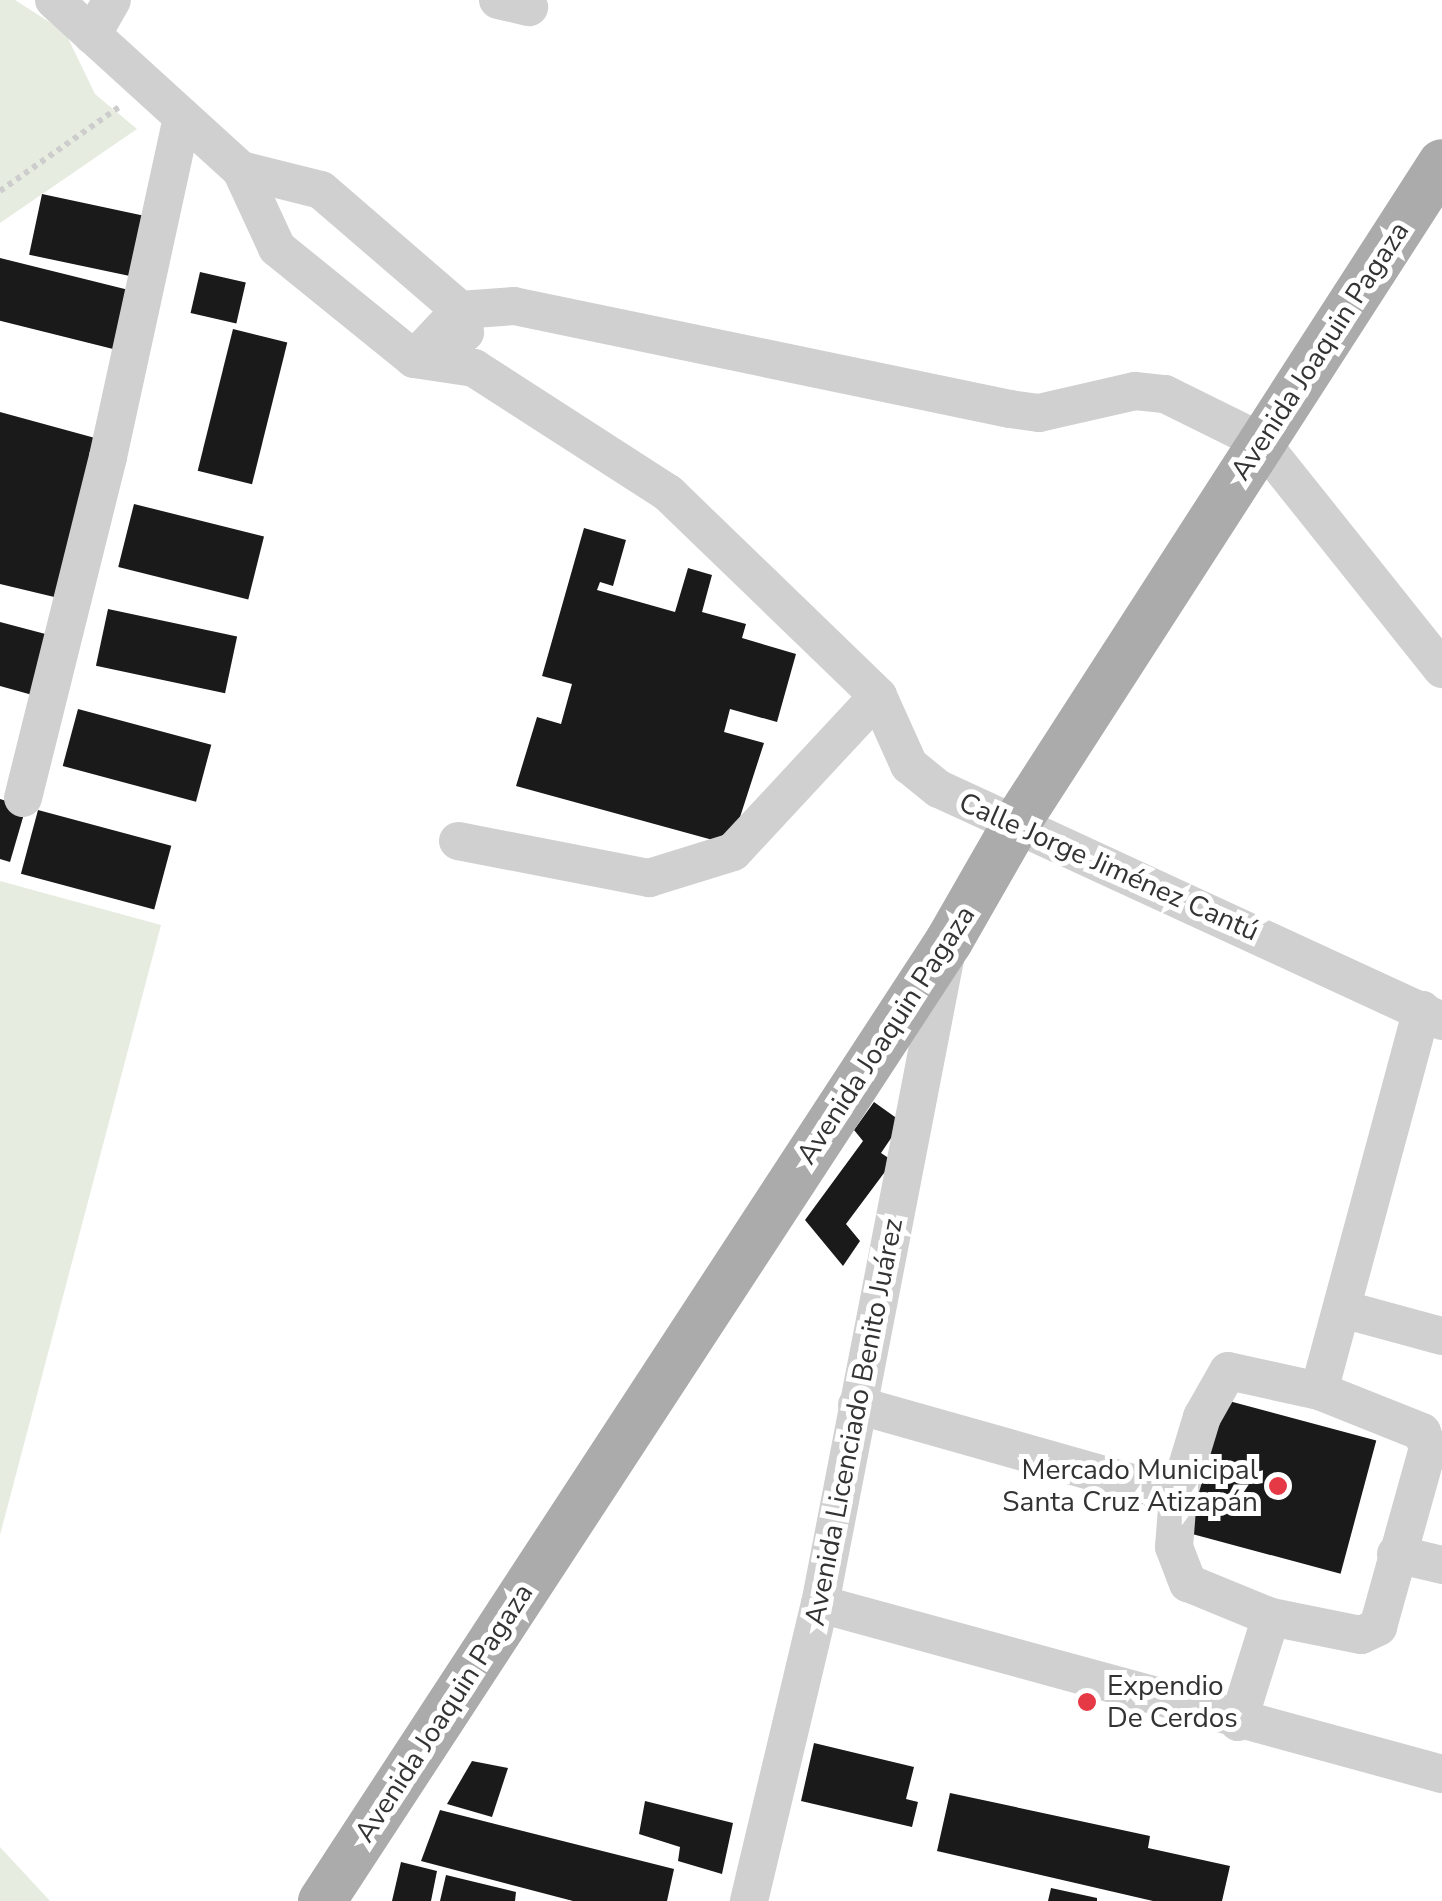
<!DOCTYPE html>
<meta charset="utf-8">
<style>
body{margin:0}
#map{position:relative;width:1442px;height:1901px;overflow:hidden;background:#fff;font-family:"Nunito Sans",sans-serif}
div>[style]{position:absolute}
[style*='--x']{left:calc(var(--x)*1px);top:calc(var(--y)*1px);width:calc(var(--w)*1px);rotate:calc(var(--a)*1deg)}
.green>*{inset:0;background:#e6ecdf}
.building>*{inset:0;background:#1a1a1a;transform-origin:0 0}
.path>*{height:6px;margin-top:-3px;transform-origin:0;background:repeating-linear-gradient(90deg,#cdcdcd 0 5px,transparent 0 10px)}
.minor>*{height:38px;margin:-19px;padding:0 19px;transform-origin:19px;border-radius:19px;background:#d0d0d0}
.major>*{height:48px;margin:-24px;padding:0 24px;transform-origin:24px;border-radius:24px;background:#ababab}
.dots>*{width:28px;height:28px;translate:-50% -50%;box-sizing:border-box;border:5px solid #fff;border-radius:50%}
span{translate:-50% -50%;white-space:nowrap;text-align:center;line-height:1.15;-webkit-text-stroke:10px #fff;paint-order:stroke}
.street-label{font-size:28px;color:#333}
.poi-label{font-size:28px;color:#333}
.right{translate:-100% -50%;text-align:right}
.left{translate:0 -50%;text-align:left}
</style>
<div id="map">
<div class="green">
<i style="clip-path:polygon(0 0,15px 0,65px 32px,95px 94px,137px 129px,0 223px)"></i>
<i style="clip-path:polygon(0 881px,161px 925px,0 1535px)"></i>
<i style="clip-path:polygon(0 1847px,50px 1901px,0 1901px)"></i>
</div>
<div class="building">
<i style="left:42px;top:194px;width:103px;height:62px;rotate:12deg"></i>
<i style="left:0;top:258px;width:140px;height:61px;rotate:14deg"></i>
<i style="left:200px;top:272px;width:47px;height:42px;rotate:13deg"></i>
<i style="left:233px;top:329px;width:56px;height:146px;rotate:14deg"></i>
<i style="clip-path:polygon(0 412px,106px 441px,71px 601px,0 584px)"></i>
<i style="left:134px;top:504px;width:134px;height:65px;rotate:14deg"></i>
<i style="clip-path:polygon(584px 528px,626px 540px,613px 586px,600px 582px,597px 590px,675px 612px,688px 568px,712px 575px,702px 612px,746px 624px,742px 638px,796px 654px,777px 722px,730px 709px,724px 732px,764px 743px,731px 845px,516px 786px,537px 717px,561px 724px,572px 684px,542px 676px)"></i>
<i style="left:108px;top:609px;width:132px;height:58px;rotate:12deg"></i>
<i style="clip-path:polygon(0 622px,53px 636px,36px 696px,0 686px)"></i>
<i style="left:78px;top:709px;width:138px;height:59px;rotate:15deg"></i>
<i style="clip-path:polygon(0 799px,26px 807px,10px 862px,0 859px)"></i>
<i style="left:38px;top:810px;width:138px;height:66px;rotate:15deg"></i>
<i style="clip-path:polygon(874px 1102px,902px 1122px,881px 1153px,893px 1161px,846px 1224px,860px 1241px,843px 1266px,805px 1220px,863px 1141px,854px 1130px)"></i>
<i style="left:1214px;top:1397px;width:168px;height:138px;rotate:15deg"></i>
<i style="clip-path:polygon(814px 1743px,914px 1767px,906px 1799px,918px 1802px,912px 1827px,801px 1801px)"></i>
<i style="clip-path:polygon(472px 1761px,508px 1768px,492px 1817px,447px 1804px)"></i>
<i style="clip-path:polygon(950px 1793px,1150px 1836px,1148px 1848px,1230px 1866px,1222px 1901px,1153px 1901px,937px 1851px)"></i>
<i style="clip-path:polygon(645px 1801px,733px 1823px,722px 1874px,678px 1861px,680px 1847px,639px 1834px)"></i>
<i style="clip-path:polygon(440px 1810px,674px 1869px,667px 1901px,573px 1901px,421px 1861px)"></i>
<i style="clip-path:polygon(401px 1862px,437px 1871px,431px 1901px,392px 1901px)"></i>
<i style="clip-path:polygon(446px 1875px,516px 1892px,515px 1901px,440px 1901px)"></i>
<i style="clip-path:polygon(1051px 1888px,1097px 1898px,1097px 1901px,1048px 1901px)"></i>
</div>
<div class="path">
<i style="--x:0;--y:191;--w:149;--a:-35.2"></i>
</div>
<div class="minor">
<i style="--x:54;--y:0;--w:253;--a:42.3"></i>
<i style="--x:241;--y:170;--w:86;--a:65.2"></i>
<i style="--x:277;--y:248;--w:176;--a:39"></i>
<i style="--x:414;--y:359;--w:61;--a:8.5"></i>
<i style="--x:474;--y:368;--w:231;--a:32.8"></i>
<i style="--x:668;--y:493;--w:292;--a:44"></i>
<i style="--x:878;--y:696;--w:76;--a:65.8"></i>
<i style="--x:909;--y:765;--w:38;--a:39"></i>
<i style="--x:939;--y:789;--w:554;--a:24.76"></i>
<i style="--x:498;--y:0;--w:32;--a:13"></i>
<i style="--x:92;--y:35;--w:40;--a:-60.3"></i>
<i style="--x:241;--y:170;--w:82;--a:14"></i>
<i style="--x:321;--y:190;--w:184;--a:40.8"></i>
<i style="--x:460;--y:310;--w:23;--a:77"></i>
<i style="--x:414;--y:359;--w:67;--a:-46.8"></i>
<i style="--x:460;--y:310;--w:54;--a:-4.2"></i>
<i style="--x:514;--y:306;--w:507;--a:11.73"></i>
<i style="--x:1010;--y:409;--w:29;--a:8"></i>
<i style="--x:1039;--y:413;--w:98;--a:-12.9"></i>
<i style="--x:1135;--y:391;--w:30;--a:6"></i>
<i style="--x:1165;--y:394;--w:106;--a:26.3"></i>
<i style="--x:1260;--y:441;--w:292;--a:51.4"></i>
<i style="--x:23;--y:798;--w:351;--a:-76"></i>
<i style="--x:108;--y:457;--w:348;--a:-77.7"></i>
<i style="--x:458;--y:841;--w:195;--a:11"></i>
<i style="--x:649;--y:878;--w:88;--a:-17.2"></i>
<i style="--x:733;--y:852;--w:213;--a:-47.1"></i>
<i style="--x:1346;--y:1310;--w:99;--a:15.2"></i>
<i style="--x:1319;--y:1391;--w:395;--a:-74.9"></i>
<i style="--x:857;--y:1405;--w:334;--a:15.8"></i>
<i style="--x:1178;--y:1496;--w:51;--a:94.5"></i>
<i style="--x:1174;--y:1547;--w:39;--a:69"></i>
<i style="--x:1188;--y:1583;--w:90;--a:22.3"></i>
<i style="--x:1271;--y:1617;--w:92;--a:11.3"></i>
<i style="--x:1361;--y:1635;--w:19;--a:-25"></i>
<i style="--x:1378;--y:1627;--w:186;--a:-74.4"></i>
<i style="--x:1428;--y:1448;--w:17;--a:-111"></i>
<i style="--x:1422;--y:1432;--w:111;--a:-158.3"></i>
<i style="--x:1319;--y:1391;--w:93;--a:-167.6"></i>
<i style="--x:1228;--y:1371;--w:53;--a:119.5"></i>
<i style="--x:1202;--y:1417;--w:83;--a:106.9"></i>
<i style="--x:1396;--y:1554;--w:47;--a:13.4"></i>
<i style="--x:820;--y:1604;--w:645;--a:15.29"></i>
<i style="--x:1238;--y:1722;--w:110;--a:-72.6"></i>
<i style="--x:749;--y:1901;--w:305;--a:-76.6"></i>
<i style="--x:820;--y:1604;--w:662;--a:-79.03"></i>
</div>
<div class="major">
<i style="--x:322;--y:1901;--w:1147;--a:-56.85"></i>
<i style="--x:949;--y:941;--w:135;--a:-60.2"></i>
<i style="--x:1016;--y:824;--w:786;--a:-57.2"></i>
</div>
<div class="dots">
<i style="left:1278px;top:1486px;background:#e63946"></i>
<i style="left:1087px;top:1702px;background:#e63946"></i>
</div>
<div class="street-label">
<span style="left:1320px;top:351px;rotate:-57deg">Avenida Joaquin Pagaza</span>
<span style="left:1109px;top:867px;rotate:24deg">Calle Jorge Jiménez Cantú</span>
<span style="left:886px;top:1035px;rotate:-57deg">Avenida Joaquin Pagaza</span>
<span style="left:854px;top:1422px;rotate:-79deg">Avenida Licenciado Benito Juárez</span>
<span style="left:444px;top:1713px;rotate:-57deg">Avenida Joaquin Pagaza</span>
</div>
<div class="poi-label">
<span class="right" style="left:1258px;top:1486px">Mercado Municipal<br>Santa Cruz Atizapán</span>
<span class="left" style="left:1107px;top:1702px">Expendio<br>De Cerdos</span>
</div>
</div>
